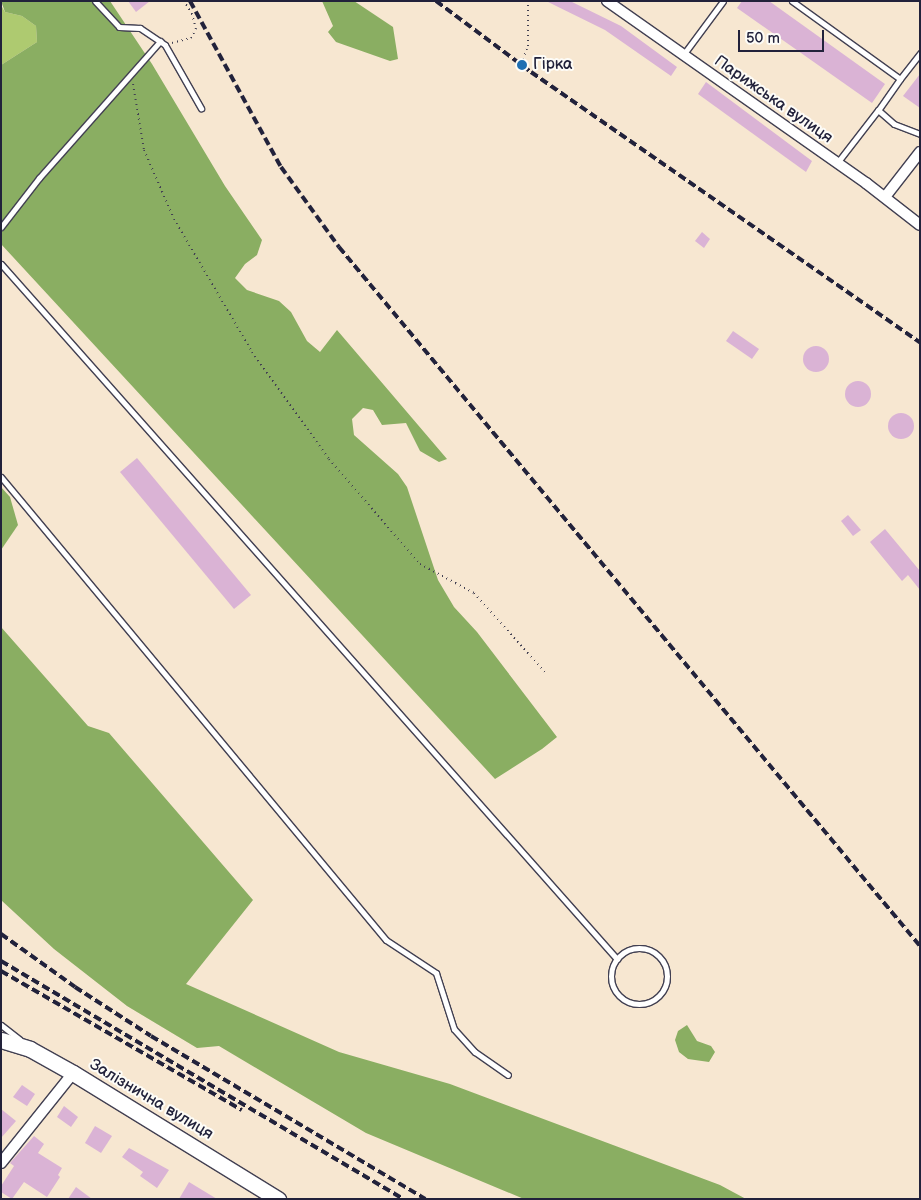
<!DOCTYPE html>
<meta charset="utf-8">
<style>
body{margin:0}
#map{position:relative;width:921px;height:1200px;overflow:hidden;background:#f7e7d1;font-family:"Balsamiq Sans",sans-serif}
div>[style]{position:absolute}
.green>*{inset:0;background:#aeca70}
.forest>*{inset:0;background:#8aae62}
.building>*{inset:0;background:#dab3d5}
.round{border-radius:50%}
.path>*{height:2px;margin-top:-1px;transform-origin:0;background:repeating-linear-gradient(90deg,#424052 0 1px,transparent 0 5px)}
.roads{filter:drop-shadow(1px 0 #424052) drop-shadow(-1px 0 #424052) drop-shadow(0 1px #424052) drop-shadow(0 -1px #424052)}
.lane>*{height:5px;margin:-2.5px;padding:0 2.5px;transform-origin:2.5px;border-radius:2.5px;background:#fff}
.lane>.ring{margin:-2.5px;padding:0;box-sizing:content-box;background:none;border:5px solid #fff;border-radius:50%}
.street>*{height:10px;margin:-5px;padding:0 5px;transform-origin:5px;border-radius:5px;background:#fff}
.primary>*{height:15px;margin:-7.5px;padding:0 7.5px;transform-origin:7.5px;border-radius:7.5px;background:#fff}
.rail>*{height:4px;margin-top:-2px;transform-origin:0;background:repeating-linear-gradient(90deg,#22223b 0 8px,transparent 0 12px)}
.dots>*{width:14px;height:14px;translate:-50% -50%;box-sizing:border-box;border:2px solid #fdfcf7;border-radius:50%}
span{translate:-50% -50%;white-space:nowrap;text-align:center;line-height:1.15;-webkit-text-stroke:4px #fdfcf7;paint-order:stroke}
.poi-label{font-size:16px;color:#22223b}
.left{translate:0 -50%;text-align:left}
.street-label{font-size:16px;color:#22223b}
.frame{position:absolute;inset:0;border:2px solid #22223b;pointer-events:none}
.scale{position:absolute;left:738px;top:30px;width:86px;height:22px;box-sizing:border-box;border:2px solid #22223b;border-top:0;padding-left:6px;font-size:15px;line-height:18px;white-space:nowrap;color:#22223b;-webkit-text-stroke:4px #fdfcf7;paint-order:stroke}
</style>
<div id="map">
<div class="green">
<i style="clip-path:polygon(1px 5px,5px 12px,22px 16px,36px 26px,37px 42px,1px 65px)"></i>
</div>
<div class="forest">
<i style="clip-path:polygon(1px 1px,110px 1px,152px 64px,225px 186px,262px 240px,257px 255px,245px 264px,235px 278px,247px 290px,279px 301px,291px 312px,307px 341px,320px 352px,337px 330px,447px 459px,439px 462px,420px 451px,406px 423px,382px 425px,373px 410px,363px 408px,352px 419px,354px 435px,398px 474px,407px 487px,438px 580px,454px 607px,477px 632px,557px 737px,542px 749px,495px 779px,1px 244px,1px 65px,37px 42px,36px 26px,22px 16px,5px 12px)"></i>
<i style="clip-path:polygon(322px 1px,354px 1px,393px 27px,398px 59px,390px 61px,336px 42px,328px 32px,333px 26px)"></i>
<i style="clip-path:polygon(1px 487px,10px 497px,18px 525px,1px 550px)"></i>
<i style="clip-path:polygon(1px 627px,88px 726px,109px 733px,253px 900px,186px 984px,339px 1052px,450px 1084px,720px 1185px,746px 1199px,524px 1199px,366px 1133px,219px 1046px,197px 1048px,127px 1006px,54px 949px,1px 900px)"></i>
<i style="clip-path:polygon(687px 1025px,697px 1041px,711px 1046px,715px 1052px,709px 1062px,688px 1059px,679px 1052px,675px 1040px,678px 1031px)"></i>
</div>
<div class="building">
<i style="clip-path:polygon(128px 1px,150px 1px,136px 12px)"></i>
<i style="clip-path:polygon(546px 1px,570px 1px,621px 26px,677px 67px,671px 76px,605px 30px)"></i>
<i style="clip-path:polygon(742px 1px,769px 1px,885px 84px,872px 103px,737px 8px)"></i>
<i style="clip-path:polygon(920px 74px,920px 108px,903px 96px)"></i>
<i style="clip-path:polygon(706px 82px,812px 161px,806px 172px,698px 94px)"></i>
<i style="clip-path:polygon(702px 232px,710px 239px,704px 248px,695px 241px)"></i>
<i style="clip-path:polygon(733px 331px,759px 349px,752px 359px,726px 341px)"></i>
<i class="round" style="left:803px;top:346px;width:26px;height:26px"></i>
<i class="round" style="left:845px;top:381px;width:26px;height:26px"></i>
<i class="round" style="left:888px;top:413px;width:26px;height:26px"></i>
<i style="clip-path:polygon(137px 458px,251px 595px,234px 609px,120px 472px)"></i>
<i style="clip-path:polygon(848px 515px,861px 530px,853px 536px,841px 521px)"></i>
<i style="clip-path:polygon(885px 529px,920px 571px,920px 590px,908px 575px,902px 581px,870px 542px)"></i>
<i style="clip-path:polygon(22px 1085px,35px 1094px,27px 1106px,13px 1097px)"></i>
<i style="clip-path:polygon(64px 1106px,78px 1117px,71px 1127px,57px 1117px)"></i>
<i style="clip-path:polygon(1px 1109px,16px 1121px,1px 1138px)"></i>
<i style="clip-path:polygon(95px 1126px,112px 1136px,101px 1153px,85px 1143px)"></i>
<i style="clip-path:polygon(34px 1136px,44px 1144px,38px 1153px,62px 1168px,58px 1175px,60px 1177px,47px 1197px,24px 1182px,12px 1199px,1px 1192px,1px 1186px,14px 1166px,10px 1163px)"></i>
<i style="clip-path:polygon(129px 1148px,169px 1170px,157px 1188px,140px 1176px,143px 1172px,122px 1157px)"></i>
<i style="clip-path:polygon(189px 1182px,217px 1199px,179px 1199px)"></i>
<i style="clip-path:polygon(76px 1187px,92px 1199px,68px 1199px)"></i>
</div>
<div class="path">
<i style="left:172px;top:43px;width:20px;rotate:-15deg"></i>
<i style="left:191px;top:38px;width:10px;rotate:-61deg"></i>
<i style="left:196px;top:29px;width:16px;rotate:-105deg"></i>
<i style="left:192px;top:14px;width:15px;rotate:-122deg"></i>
<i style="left:523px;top:59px;width:14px;rotate:-69deg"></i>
<i style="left:528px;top:46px;width:45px;rotate:-90deg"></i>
<i style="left:133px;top:84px;width:67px;rotate:80.5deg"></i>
<i style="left:144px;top:150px;width:75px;rotate:66.5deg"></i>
<i style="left:174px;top:219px;width:154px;rotate:59.6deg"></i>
<i style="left:252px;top:352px;width:132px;rotate:54.3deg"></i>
<i style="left:329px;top:459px;width:139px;rotate:49.1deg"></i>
<i style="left:420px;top:564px;width:61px;rotate:28.2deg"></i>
<i style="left:474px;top:593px;width:106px;rotate:48.1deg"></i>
</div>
<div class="roads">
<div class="lane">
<i style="left:95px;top:1px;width:35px;rotate:47deg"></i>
<i style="left:119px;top:27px;width:21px;rotate:3deg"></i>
<i style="left:140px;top:28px;width:30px;rotate:34deg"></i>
<i style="left:165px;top:45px;width:73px;rotate:60.3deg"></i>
<i style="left:792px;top:1px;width:133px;rotate:35.8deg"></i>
<i style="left:900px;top:79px;width:38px;rotate:125deg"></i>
<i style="left:878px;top:110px;width:21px;rotate:41deg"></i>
<i style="left:894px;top:124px;width:28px;rotate:21deg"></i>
<i style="left:683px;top:55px;width:67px;rotate:-53.5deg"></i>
<i style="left:900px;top:79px;width:33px;rotate:-52deg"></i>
<i style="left:837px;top:163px;width:67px;rotate:-52.3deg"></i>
<i style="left:1px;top:227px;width:62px;rotate:-52.2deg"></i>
<i style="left:39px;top:178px;width:183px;rotate:-48.5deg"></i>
<i style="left:1px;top:264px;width:929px;rotate:48.45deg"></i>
<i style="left:1px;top:477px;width:602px;rotate:50.26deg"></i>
<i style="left:386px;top:940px;width:60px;rotate:33.4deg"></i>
<i style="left:436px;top:973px;width:59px;rotate:72.2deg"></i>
<i style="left:454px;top:1029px;width:31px;rotate:48deg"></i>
<i style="left:475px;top:1052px;width:40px;rotate:34.9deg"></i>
<i class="ring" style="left:611px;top:948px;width:51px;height:51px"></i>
<i style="left:1px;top:1025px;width:24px;rotate:38deg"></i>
</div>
<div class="street">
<i style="left:607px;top:1px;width:317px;rotate:35.1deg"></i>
<i style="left:866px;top:183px;width:68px;rotate:37.9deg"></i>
<i style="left:885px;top:197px;width:57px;rotate:-52.1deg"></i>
<i style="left:1px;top:1163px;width:115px;rotate:-51.3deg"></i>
</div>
<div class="primary">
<i style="left:1px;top:1040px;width:30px;rotate:17deg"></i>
<i style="left:30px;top:1049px;width:49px;rotate:29.2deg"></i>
<i style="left:73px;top:1073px;width:241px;rotate:31.6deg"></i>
</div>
</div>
<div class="rail">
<i style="left:190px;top:1px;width:189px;rotate:61.3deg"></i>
<i style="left:281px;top:167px;width:99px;rotate:54.1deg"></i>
<i style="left:339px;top:247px;width:909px;rotate:50.27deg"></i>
<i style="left:436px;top:1px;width:119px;rotate:36.8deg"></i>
<i style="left:531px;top:72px;width:474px;rotate:34.8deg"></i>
<i style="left:1px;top:934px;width:91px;rotate:35.6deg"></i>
<i style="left:75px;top:987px;width:90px;rotate:32.8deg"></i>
<i style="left:151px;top:1036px;width:319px;rotate:30.7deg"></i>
<i style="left:1px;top:961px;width:467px;rotate:30.6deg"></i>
<i style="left:1px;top:971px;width:278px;rotate:30deg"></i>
</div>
<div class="dots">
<i style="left:522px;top:65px;background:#1f6fb2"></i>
</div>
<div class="poi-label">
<span class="left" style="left:533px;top:65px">Гірка</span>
</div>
<div class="street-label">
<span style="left:773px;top:100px;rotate:35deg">Парижська вулиця</span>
<span style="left:151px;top:1100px;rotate:31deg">Залізнична вулиця</span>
</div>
<div class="frame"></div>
<div class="scale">50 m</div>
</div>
